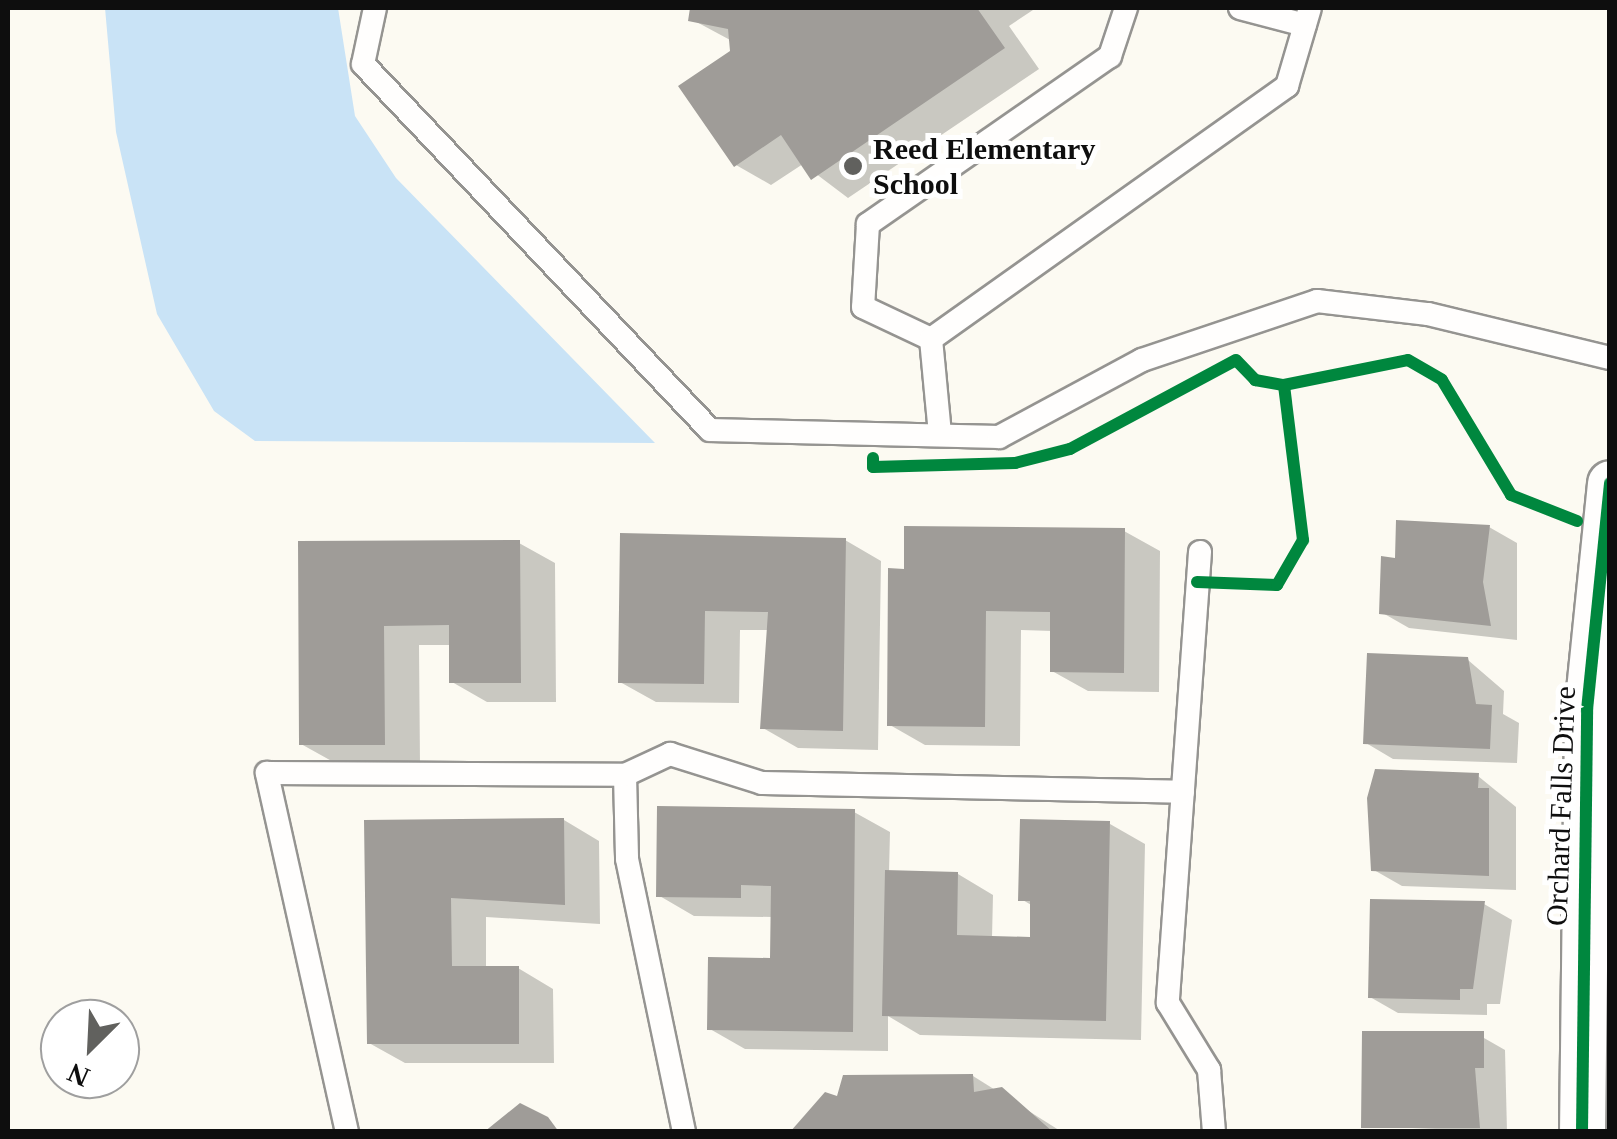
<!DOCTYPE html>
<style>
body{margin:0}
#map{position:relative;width:1617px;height:1139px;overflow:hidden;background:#fcfaf2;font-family:Georgia,serif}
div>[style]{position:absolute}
.water>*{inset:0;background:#c9e3f6}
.shadow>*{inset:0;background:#0003}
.building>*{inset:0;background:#9f9c98}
.roads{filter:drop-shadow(2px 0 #959491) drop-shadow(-2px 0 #959491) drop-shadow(0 2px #959491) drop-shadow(0 -2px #959491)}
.lane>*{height:22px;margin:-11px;padding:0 11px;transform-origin:11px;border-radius:11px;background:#fffefd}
.street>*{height:45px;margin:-22.5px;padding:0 22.5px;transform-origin:22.5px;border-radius:22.5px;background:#fffefd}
.cycleway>*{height:12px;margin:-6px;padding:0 6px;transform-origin:6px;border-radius:6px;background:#00873e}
.dots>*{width:28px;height:28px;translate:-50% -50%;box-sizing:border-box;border:5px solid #fff;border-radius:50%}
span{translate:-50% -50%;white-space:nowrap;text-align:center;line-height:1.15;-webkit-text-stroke:10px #fff;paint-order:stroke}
.poi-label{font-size:30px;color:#0e0e0e;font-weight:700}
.left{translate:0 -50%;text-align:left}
.street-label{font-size:30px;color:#0e0e0e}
.frame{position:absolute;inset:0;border:10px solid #0e0e0e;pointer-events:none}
.north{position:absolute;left:40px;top:999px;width:100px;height:100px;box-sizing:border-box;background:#fff;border:2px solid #9f9f9f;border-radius:50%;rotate:204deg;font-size:28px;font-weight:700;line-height:40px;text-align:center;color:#0e0e0e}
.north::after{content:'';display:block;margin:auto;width:35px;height:45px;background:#61615e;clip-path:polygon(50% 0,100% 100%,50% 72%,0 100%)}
</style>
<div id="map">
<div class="water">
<i style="clip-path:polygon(105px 8px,338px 8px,355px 116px,396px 178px,655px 443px,255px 441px,214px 411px,157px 314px,116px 132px)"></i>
</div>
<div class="shadow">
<i style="clip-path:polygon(693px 8px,1036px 8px,1009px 26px,1039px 69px,848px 198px,803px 164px,771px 185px,736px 165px,732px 41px,691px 19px)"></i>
<i style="clip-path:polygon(1489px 527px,1517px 543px,1517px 640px,1409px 628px,1381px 612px,1397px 560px)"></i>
<i style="clip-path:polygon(1124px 531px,1160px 551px,1159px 692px,1088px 691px,1052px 671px,1053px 631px,1021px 630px,1020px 746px,925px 745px,890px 725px,906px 571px)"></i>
<i style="clip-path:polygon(623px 536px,845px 540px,881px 561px,878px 750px,798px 748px,763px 728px,769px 630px,740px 630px,739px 703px,656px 702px,620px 682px)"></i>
<i style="clip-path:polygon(300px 543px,519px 543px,555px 563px,556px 702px,487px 702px,452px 682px,451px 645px,419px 645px,420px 764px,337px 764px,301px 744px)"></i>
<i style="clip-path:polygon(1468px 660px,1504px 691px,1503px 714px,1519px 723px,1517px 763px,1393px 759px,1366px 743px)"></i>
<i style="clip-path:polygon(1478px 776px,1516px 807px,1516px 890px,1402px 886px,1374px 870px,1369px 798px)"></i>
<i style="clip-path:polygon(854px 812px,890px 832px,889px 873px,958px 874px,993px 895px,992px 938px,1032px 939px,1033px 906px,1021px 899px,1110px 824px,1145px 844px,1141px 1040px,920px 1035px,888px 1016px,888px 1051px,745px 1049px,710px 1029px,772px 961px,773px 917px,694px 916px,658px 895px)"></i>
<i style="clip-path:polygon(564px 820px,599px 841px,600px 924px,486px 917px,486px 969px,518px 968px,553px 989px,554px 1063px,405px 1063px,369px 1043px,367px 822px)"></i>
<i style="clip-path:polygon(1484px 904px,1512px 920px,1500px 1004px,1487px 1004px,1487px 1015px,1398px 1013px,1370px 997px)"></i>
<i style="clip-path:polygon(1477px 1034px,1505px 1050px,1507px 1132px,1364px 1126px)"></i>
<i style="clip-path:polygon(973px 1076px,1062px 1132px,915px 1132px,838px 1099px)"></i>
</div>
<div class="building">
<i style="clip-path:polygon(690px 8px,977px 8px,1005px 48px,811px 180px,781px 135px,734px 167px,678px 86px,730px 51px,728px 29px,688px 21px)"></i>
<i style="clip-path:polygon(1396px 520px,1490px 525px,1483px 582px,1491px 626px,1379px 614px,1381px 556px,1395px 558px)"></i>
<i style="clip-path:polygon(904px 526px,1125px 528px,1124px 673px,1050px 672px,1050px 612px,986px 611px,985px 727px,887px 726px,888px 568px,904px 569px)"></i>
<i style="clip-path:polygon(620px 533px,846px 538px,843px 731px,760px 729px,768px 612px,705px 611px,704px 684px,618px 683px)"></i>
<i style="clip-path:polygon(520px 540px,521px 683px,449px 683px,449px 625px,384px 626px,385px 745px,299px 745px,298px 541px)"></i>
<i style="clip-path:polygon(1367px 653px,1468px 657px,1476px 704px,1492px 705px,1490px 749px,1363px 744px)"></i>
<i style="clip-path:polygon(1375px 769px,1479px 773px,1478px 788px,1489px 788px,1489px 876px,1371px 871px,1367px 798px)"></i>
<i style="clip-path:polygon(657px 806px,855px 809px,853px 1032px,707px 1030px,708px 957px,770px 958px,771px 886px,741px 885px,741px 898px,656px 897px)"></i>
<i style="clip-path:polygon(564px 818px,565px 905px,451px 898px,452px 966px,519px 966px,519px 1044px,367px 1044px,364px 820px)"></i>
<i style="clip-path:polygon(1020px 819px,1110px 821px,1106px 1021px,882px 1016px,885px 870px,958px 872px,957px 935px,1030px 937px,1030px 901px,1018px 901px)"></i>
<i style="clip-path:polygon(1370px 899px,1485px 901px,1473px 989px,1460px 989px,1460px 1000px,1368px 998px)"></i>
<i style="clip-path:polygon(1362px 1031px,1484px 1031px,1484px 1068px,1475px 1068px,1480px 1128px,1361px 1128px)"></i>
<i style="clip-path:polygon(973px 1074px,974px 1092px,1002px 1087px,1053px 1132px,790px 1132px,825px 1092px,837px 1096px,843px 1075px)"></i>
<i style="clip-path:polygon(520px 1103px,548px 1117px,559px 1132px,484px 1132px)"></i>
</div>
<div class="roads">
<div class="lane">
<i style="left:375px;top:8px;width:57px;rotate:102.1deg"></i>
<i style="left:363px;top:64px;width:504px;rotate:46.53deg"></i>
<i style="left:710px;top:430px;width:289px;rotate:1.4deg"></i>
<i style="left:999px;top:437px;width:162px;rotate:-28.3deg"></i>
<i style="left:1142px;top:360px;width:185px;rotate:-18.6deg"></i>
<i style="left:1317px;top:301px;width:112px;rotate:6.7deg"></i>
<i style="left:1428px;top:314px;width:187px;rotate:13.6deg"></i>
<i style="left:1126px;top:8px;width:51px;rotate:108.4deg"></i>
<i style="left:1110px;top:56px;width:295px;rotate:145.2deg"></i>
<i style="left:868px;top:224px;width:83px;rotate:93.4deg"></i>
<i style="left:863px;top:307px;width:75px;rotate:25.2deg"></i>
<i style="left:931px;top:339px;width:437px;rotate:-35.4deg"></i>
<i style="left:1287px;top:86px;width:81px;rotate:-73.6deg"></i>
<i style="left:1240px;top:8px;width:67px;rotate:14.7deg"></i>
<i style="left:931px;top:339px;width:96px;rotate:84.6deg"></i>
<i style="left:1200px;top:552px;width:452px;rotate:94.1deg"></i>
<i style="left:1168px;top:1003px;width:79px;rotate:58.5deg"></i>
<i style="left:1209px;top:1070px;width:62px;rotate:85.4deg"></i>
<i style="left:625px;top:775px;width:84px;rotate:88.6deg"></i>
<i style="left:627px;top:859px;width:279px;rotate:78.2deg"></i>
<i style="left:347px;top:1132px;width:368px;rotate:-102.6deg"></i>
<i style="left:267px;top:773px;width:358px;rotate:0.3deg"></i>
<i style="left:625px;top:775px;width:50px;rotate:-25deg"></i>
<i style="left:670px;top:754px;width:96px;rotate:17.5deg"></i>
<i style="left:762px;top:783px;width:421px;rotate:1.2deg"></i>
</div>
<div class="street">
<i style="left:1582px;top:1132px;width:422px;rotate:-89.3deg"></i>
<i style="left:1587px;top:710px;width:228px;rotate:-84.2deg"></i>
</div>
</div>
<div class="cycleway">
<i style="left:873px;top:458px;width:9px;rotate:90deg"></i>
<i style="left:873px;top:467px;width:142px;rotate:-1.6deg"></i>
<i style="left:1015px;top:463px;width:57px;rotate:-14.3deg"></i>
<i style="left:1070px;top:449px;width:188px;rotate:-28.2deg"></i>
<i style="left:1236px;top:360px;width:28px;rotate:46deg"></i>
<i style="left:1255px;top:380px;width:29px;rotate:10deg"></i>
<i style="left:1284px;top:385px;width:126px;rotate:-11.4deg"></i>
<i style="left:1408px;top:360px;width:39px;rotate:30deg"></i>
<i style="left:1442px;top:380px;width:134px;rotate:59deg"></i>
<i style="left:1511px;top:495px;width:71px;rotate:21.5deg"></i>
<i style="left:1197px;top:582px;width:80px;rotate:2.1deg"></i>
<i style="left:1277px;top:585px;width:52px;rotate:-60deg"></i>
<i style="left:1303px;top:540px;width:156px;rotate:-97deg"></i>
<i style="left:1582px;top:1132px;width:422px;rotate:-89.3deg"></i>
<i style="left:1587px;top:710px;width:228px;rotate:-84.2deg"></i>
</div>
<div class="dots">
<i style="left:853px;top:166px;background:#61615e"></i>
</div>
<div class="poi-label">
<span class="left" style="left:873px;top:166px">Reed Elementary<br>School</span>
</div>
<div class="street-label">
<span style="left:1561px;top:806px;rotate:-88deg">Orchard Falls Drive</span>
</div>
<div class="frame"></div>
<div class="north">N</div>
</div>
